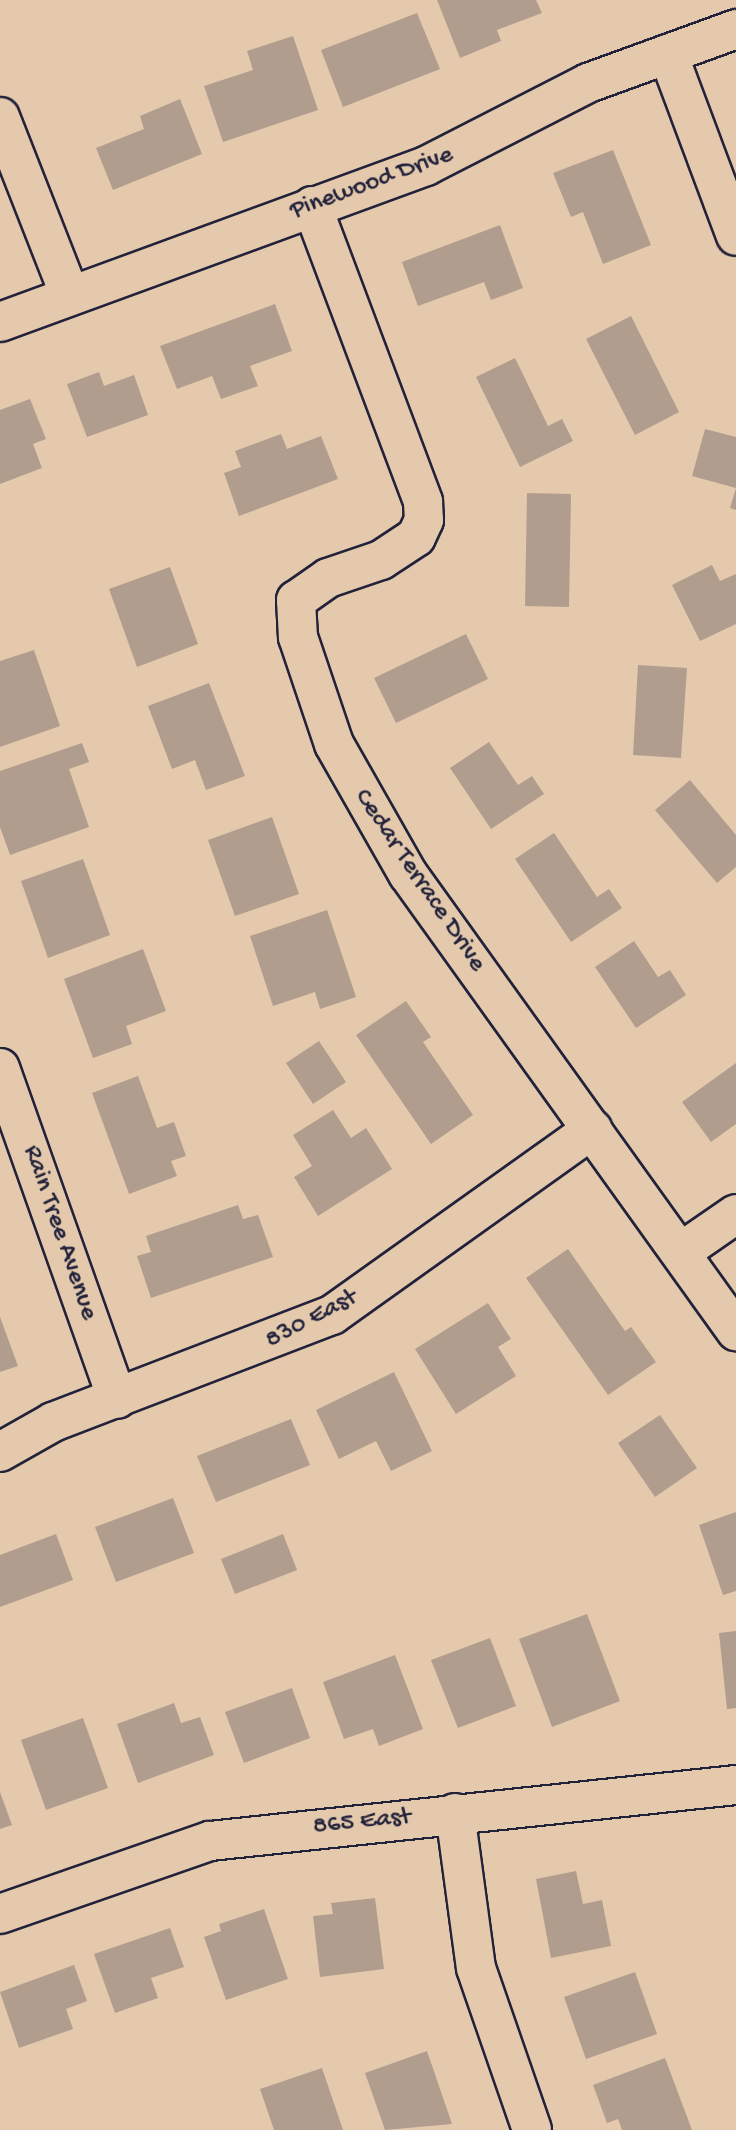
<!DOCTYPE html>
<style>
body{margin:0}
#map{position:relative;width:736px;height:2130px;overflow:hidden;background:#e4c9ac;font-family:"Gochi Hand",sans-serif}
div>[style]{position:absolute}
.building>*{inset:0;background:#b19d8e}
.roads{filter:drop-shadow(2px 0 #22223b) drop-shadow(-2px 0 #22223b) drop-shadow(0 2px #22223b) drop-shadow(0 -2px #22223b)}
.minor>*{height:38px;margin:-19px;padding:0 19px;transform-origin:19px;border-radius:19px;background:#e4c9ac}
span{translate:-50% -50%;white-space:nowrap;text-align:center;line-height:1.15;-webkit-text-stroke:5px #e4c9ac;paint-order:stroke}
.street-label{font-size:26px;color:#22223b}
</style>
<div id="map">
<div class="building">
<i style="clip-path:polygon(437px 0,536px 0,542px 13px,497px 30px,501px 41px,460px 58px)"></i>
<i style="clip-path:polygon(417px 13px,440px 69px,343px 107px,321px 50px)"></i>
<i style="clip-path:polygon(293px 36px,318px 110px,223px 142px,204px 86px,253px 70px,247px 51px)"></i>
<i style="clip-path:polygon(180px 99px,202px 154px,113px 190px,96px 148px,144px 129px,140px 116px)"></i>
<i style="clip-path:polygon(613px 150px,651px 245px,603px 264px,583px 212px,571px 217px,553px 173px)"></i>
<i style="clip-path:polygon(500px 225px,523px 288px,491px 300px,484px 282px,418px 306px,402px 262px)"></i>
<i style="clip-path:polygon(275px 304px,292px 351px,250px 366px,258px 386px,221px 399px,212px 376px,177px 389px,160px 346px)"></i>
<i style="clip-path:polygon(631px 316px,679px 412px,635px 435px,586px 339px)"></i>
<i style="clip-path:polygon(515px 358px,548px 426px,562px 419px,573px 441px,520px 467px,476px 377px)"></i>
<i style="clip-path:polygon(99px 372px,104px 386px,134px 375px,148px 415px,87px 437px,67px 384px)"></i>
<i style="clip-path:polygon(30px 399px,46px 439px,33px 444px,42px 468px,0 484px,0 410px)"></i>
<i style="clip-path:polygon(705px 429px,736px 437px,736px 510px,730px 508px,736px 488px,692px 476px)"></i>
<i style="clip-path:polygon(281px 434px,287px 449px,321px 436px,338px 479px,239px 516px,224px 473px,241px 467px,235px 451px)"></i>
<i style="clip-path:polygon(527px 493px,571px 494px,569px 607px,525px 606px)"></i>
<i style="clip-path:polygon(712px 565px,720px 581px,736px 574px,736px 624px,700px 641px,672px 585px)"></i>
<i style="clip-path:polygon(170px 567px,198px 644px,137px 667px,109px 589px)"></i>
<i style="clip-path:polygon(466px 634px,488px 679px,396px 723px,374px 678px)"></i>
<i style="clip-path:polygon(34px 650px,60px 726px,0 747px,0 661px)"></i>
<i style="clip-path:polygon(638px 665px,687px 668px,681px 758px,633px 755px)"></i>
<i style="clip-path:polygon(209px 683px,245px 776px,206px 790px,195px 760px,172px 769px,148px 706px)"></i>
<i style="clip-path:polygon(489px 742px,518px 785px,532px 776px,544px 794px,491px 829px,450px 768px)"></i>
<i style="clip-path:polygon(82px 743px,89px 762px,69px 769px,89px 827px,10px 855px,0 827px,0 771px)"></i>
<i style="clip-path:polygon(690px 780px,736px 835px,736px 867px,717px 883px,655px 810px)"></i>
<i style="clip-path:polygon(272px 817px,299px 894px,235px 916px,208px 840px)"></i>
<i style="clip-path:polygon(554px 833px,597px 897px,609px 889px,622px 908px,571px 942px,515px 859px)"></i>
<i style="clip-path:polygon(83px 859px,110px 935px,48px 958px,21px 881px)"></i>
<i style="clip-path:polygon(327px 910px,356px 997px,320px 1009px,315px 992px,273px 1006px,250px 936px)"></i>
<i style="clip-path:polygon(634px 941px,658px 977px,670px 970px,686px 995px,636px 1028px,595px 967px)"></i>
<i style="clip-path:polygon(143px 949px,166px 1011px,126px 1026px,132px 1044px,93px 1058px,64px 979px)"></i>
<i style="clip-path:polygon(406px 1001px,431px 1037px,423px 1042px,473px 1115px,431px 1144px,356px 1035px)"></i>
<i style="clip-path:polygon(319px 1041px,346px 1082px,313px 1104px,286px 1063px)"></i>
<i style="clip-path:polygon(736px 1063px,736px 1124px,711px 1142px,682px 1102px)"></i>
<i style="clip-path:polygon(138px 1076px,157px 1128px,174px 1122px,186px 1156px,171px 1161px,177px 1176px,129px 1194px,92px 1093px)"></i>
<i style="clip-path:polygon(333px 1110px,351px 1138px,366px 1128px,392px 1169px,318px 1216px,294px 1177px,312px 1166px,293px 1135px)"></i>
<i style="clip-path:polygon(238px 1205px,243px 1219px,258px 1215px,273px 1257px,151px 1298px,137px 1256px,151px 1252px,146px 1236px)"></i>
<i style="clip-path:polygon(568px 1249px,625px 1331px,631px 1327px,656px 1362px,608px 1395px,526px 1278px)"></i>
<i style="clip-path:polygon(488px 1303px,511px 1339px,498px 1347px,516px 1376px,456px 1414px,415px 1349px)"></i>
<i style="clip-path:polygon(0 1317px,18px 1366px,0 1372px)"></i>
<i style="clip-path:polygon(394px 1372px,432px 1451px,391px 1471px,376px 1441px,339px 1459px,316px 1410px)"></i>
<i style="clip-path:polygon(660px 1415px,697px 1468px,655px 1497px,618px 1443px)"></i>
<i style="clip-path:polygon(291px 1419px,310px 1465px,216px 1502px,197px 1456px)"></i>
<i style="clip-path:polygon(173px 1498px,194px 1553px,116px 1582px,95px 1527px)"></i>
<i style="clip-path:polygon(736px 1512px,736px 1591px,723px 1595px,699px 1525px)"></i>
<i style="clip-path:polygon(56px 1534px,73px 1580px,0 1607px,0 1555px)"></i>
<i style="clip-path:polygon(283px 1534px,297px 1570px,235px 1594px,221px 1559px)"></i>
<i style="clip-path:polygon(587px 1614px,620px 1701px,552px 1727px,519px 1639px)"></i>
<i style="clip-path:polygon(736px 1631px,736px 1708px,727px 1709px,719px 1633px)"></i>
<i style="clip-path:polygon(490px 1638px,516px 1706px,458px 1728px,431px 1660px)"></i>
<i style="clip-path:polygon(395px 1655px,423px 1729px,379px 1746px,373px 1729px,344px 1739px,323px 1682px)"></i>
<i style="clip-path:polygon(292px 1688px,310px 1738px,244px 1763px,225px 1712px)"></i>
<i style="clip-path:polygon(174px 1703px,181px 1723px,200px 1717px,214px 1755px,138px 1783px,117px 1724px)"></i>
<i style="clip-path:polygon(83px 1718px,108px 1788px,46px 1810px,21px 1740px)"></i>
<i style="clip-path:polygon(0 1792px,12px 1825px,0 1829px)"></i>
<i style="clip-path:polygon(576px 1871px,583px 1904px,602px 1900px,611px 1946px,551px 1958px,536px 1879px)"></i>
<i style="clip-path:polygon(375px 1898px,384px 1969px,320px 1977px,313px 1916px,333px 1914px,331px 1903px)"></i>
<i style="clip-path:polygon(264px 1909px,288px 1979px,226px 2000px,204px 1937px,221px 1931px,219px 1924px)"></i>
<i style="clip-path:polygon(170px 1928px,184px 1967px,151px 1978px,158px 1998px,115px 2013px,94px 1954px)"></i>
<i style="clip-path:polygon(74px 1965px,87px 2001px,66px 2009px,73px 2029px,19px 2048px,0 1992px)"></i>
<i style="clip-path:polygon(635px 1972px,657px 2034px,586px 2059px,564px 1997px)"></i>
<i style="clip-path:polygon(427px 2051px,452px 2124px,385px 2130px,365px 2073px)"></i>
<i style="clip-path:polygon(665px 2058px,692px 2130px,622px 2130px,618px 2119px,607px 2123px,593px 2085px)"></i>
<i style="clip-path:polygon(322px 2068px,343px 2130px,274px 2130px,260px 2089px)"></i>
</div>
<div class="roads">
<div class="minor">
<i style="left:668px;top:54px;width:194px;rotate:69.5deg"></i>
<i style="left:0;top:117px;width:192px;rotate:68.6deg"></i>
<i style="left:312px;top:206px;width:316px;rotate:69.4deg"></i>
<i style="left:423px;top:502px;width:18px;rotate:87deg"></i>
<i style="left:424px;top:520px;width:19px;rotate:115deg"></i>
<i style="left:416px;top:537px;width:42px;rotate:146.7deg"></i>
<i style="left:381px;top:560px;width:56px;rotate:161.2deg"></i>
<i style="left:328px;top:578px;width:39px;rotate:145deg"></i>
<i style="left:296px;top:600px;width:37px;rotate:87deg"></i>
<i style="left:298px;top:637px;width:113px;rotate:71.4deg"></i>
<i style="left:334px;top:744px;width:150px;rotate:60.4deg"></i>
<i style="left:408px;top:874px;width:563px;rotate:54.33deg"></i>
<i style="left:0;top:322px;width:454px;rotate:-20.1deg"></i>
<i style="left:426px;top:166px;width:182px;rotate:-27.1deg"></i>
<i style="left:588px;top:83px;width:158px;rotate:-20deg"></i>
<i style="left:0;top:1068px;width:351px;rotate:70.5deg"></i>
<i style="left:681px;top:1252px;width:67px;rotate:-34.6deg"></i>
<i style="left:0;top:1452px;width:61px;rotate:-29.5deg"></i>
<i style="left:53px;top:1422px;width:299px;rotate:-21deg"></i>
<i style="left:332px;top:1315px;width:320px;rotate:-35.5deg"></i>
<i style="left:455px;top:1813px;width:156px;rotate:82.3deg"></i>
<i style="left:476px;top:1968px;width:171px;rotate:70.9deg"></i>
<i style="left:0;top:1914px;width:222px;rotate:-19.2deg"></i>
<i style="left:210px;top:1841px;width:529px;rotate:-6.08deg"></i>
</div>
</div>
<div class="street-label">
<span style="left:372px;top:184px;rotate:-20deg">Pinewood Drive</span>
<span style="left:419px;top:881px;rotate:56deg">Cedar Terrace Drive</span>
<span style="left:59px;top:1233px;rotate:71deg">Rain Tree Avenue</span>
<span style="left:312px;top:1320px;rotate:-28deg">830 East</span>
<span style="left:362px;top:1823px;rotate:-6deg">865 East</span>
</div>
</div>
